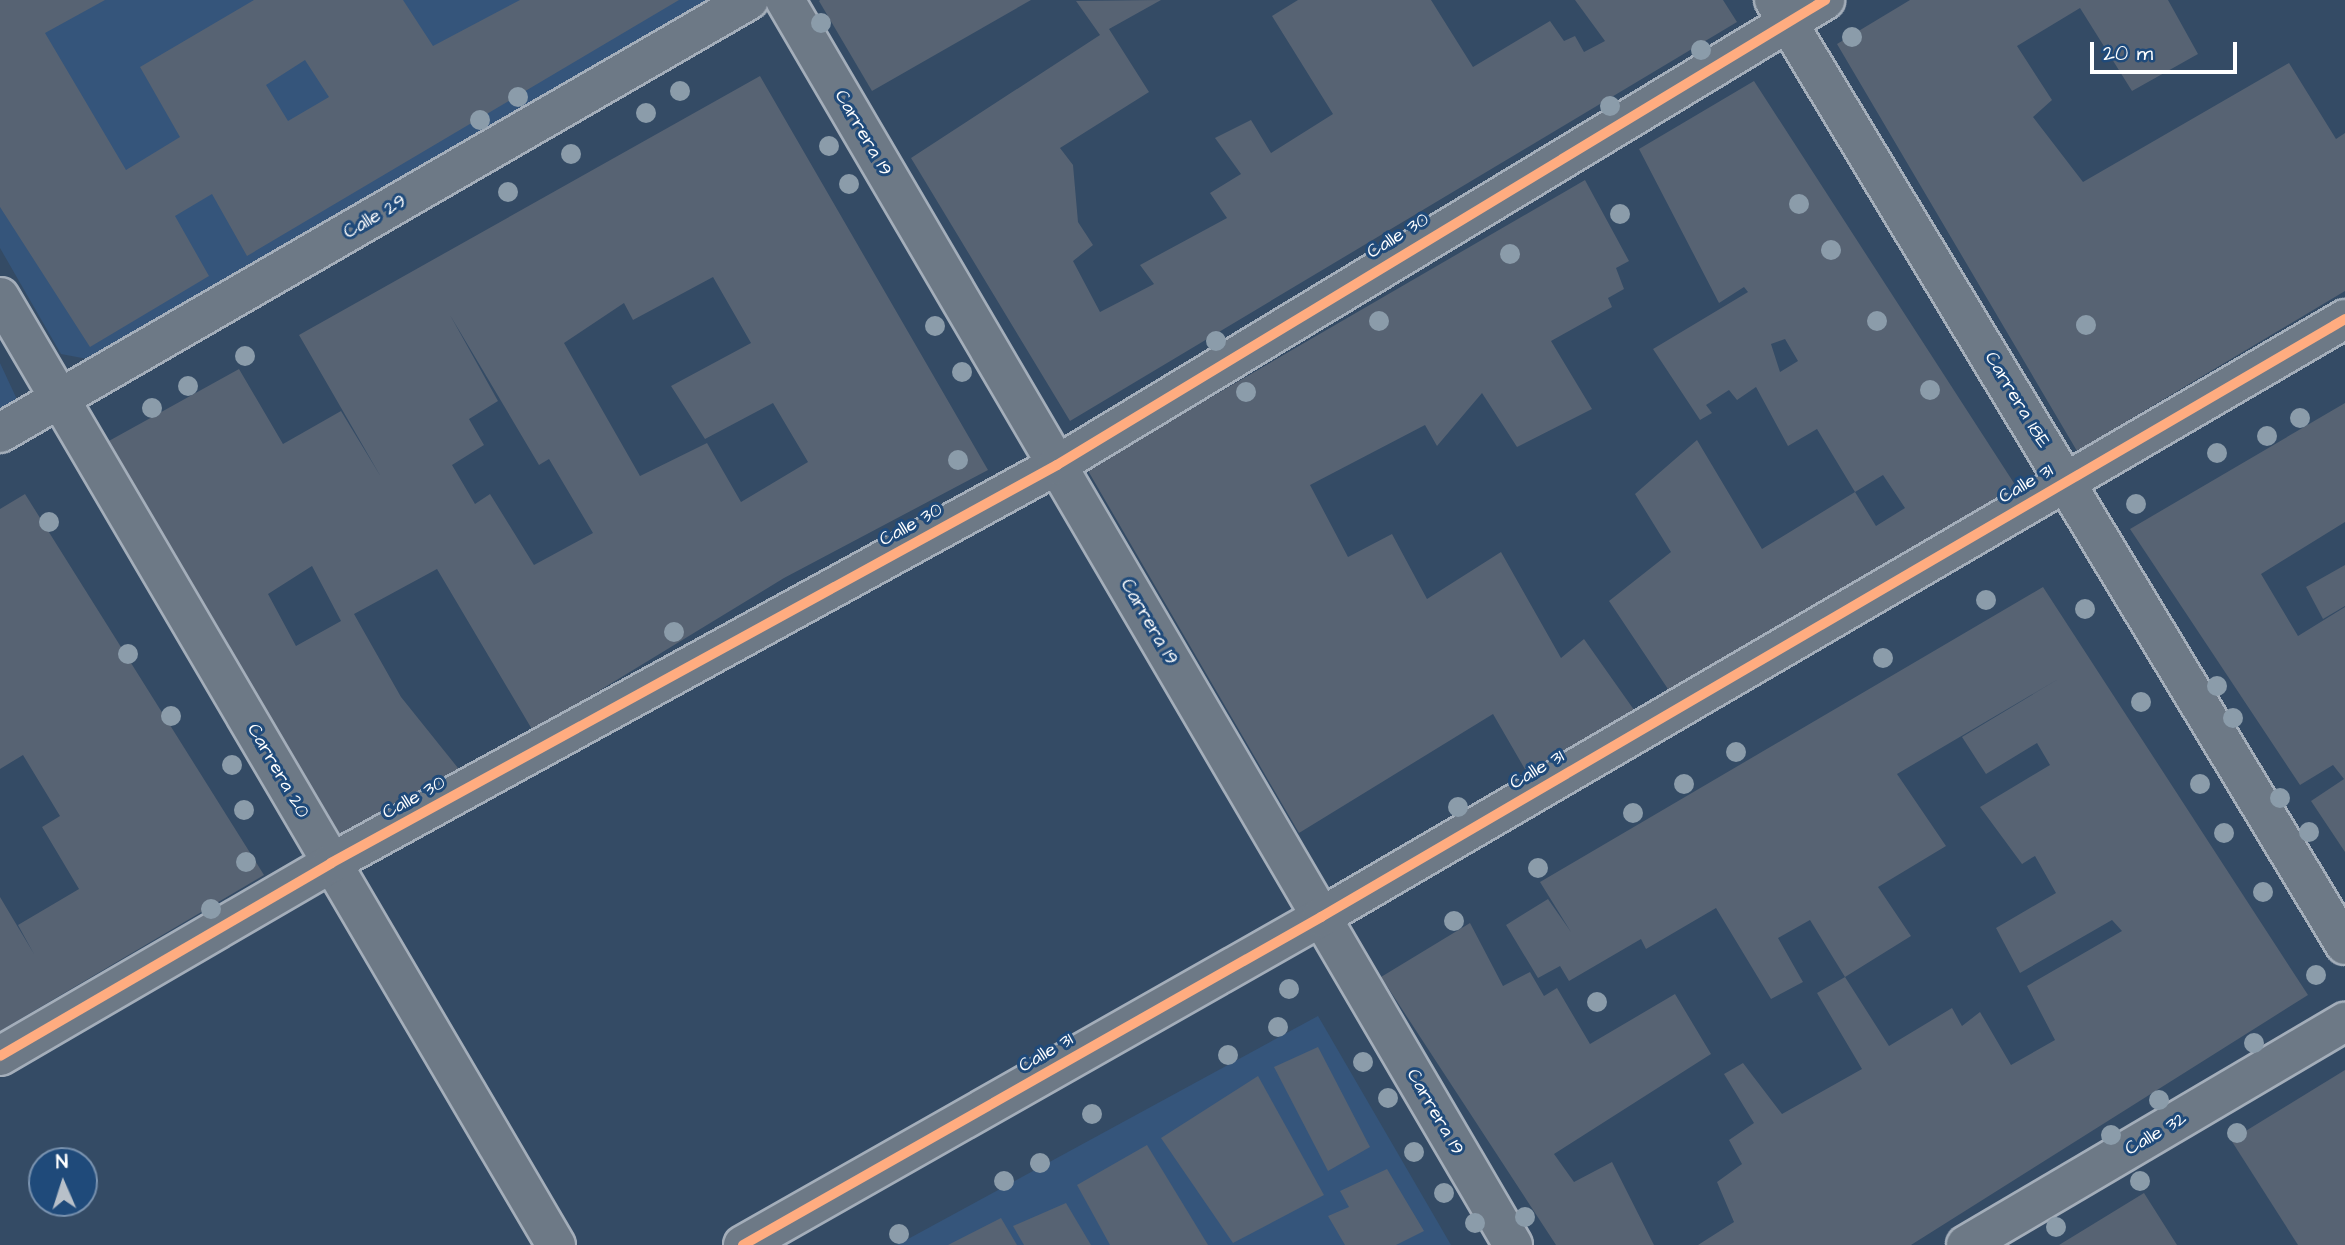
<!DOCTYPE html>
<style>
body{margin:0}
#map{position:relative;width:2345px;height:1245px;overflow:hidden;background:#344b65;font-family:"Architects Daughter",sans-serif}
div>[style]{position:absolute}
.built>*{inset:0;background:#35557b}
.building>*{inset:0;background:#576373}
.roads{filter:drop-shadow(2px 0 #a4aeba) drop-shadow(-2px 0 #a4aeba) drop-shadow(0 2px #a4aeba) drop-shadow(0 -2px #a4aeba)}
.minor>*{height:38px;margin:-19px;padding:0 19px;transform-origin:19px;border-radius:19px;background:#6d7986}
.cycleway>*{height:10px;margin:-5px;padding:0 5px;transform-origin:5px;border-radius:5px;background:#ffac80}
.trees>*{width:20px;height:20px;margin:-10px;border-radius:50%;background:#8b9caa}
span{translate:-50% -50%;white-space:nowrap;text-align:center;line-height:1.15;-webkit-text-stroke:6px #1f4a7a;paint-order:stroke}
.street-label{font-size:19px;color:#fff}
.north{position:absolute;left:28px;top:1147px;width:70px;height:70px;box-sizing:border-box;background:#1f4a7a;border:2px solid #7992af;border-radius:50%;rotate:357deg;font-size:19px;font-weight:700;line-height:28px;text-align:center;color:#fff}
.north::after{content:'';display:block;margin:auto;width:24px;height:32px;background:#b8c0c9;clip-path:polygon(50% 0,100% 100%,50% 72%,0 100%)}
.scale{position:absolute;left:2090px;top:42px;width:147px;height:32px;box-sizing:border-box;border:4px solid #fff;border-top:0;padding-left:9px;font-size:21px;line-height:24px;white-space:nowrap;color:#fff;-webkit-text-stroke:5px #1f4a7a;paint-order:stroke}
</style>
<div id="map">
<div class="built">
<i style="clip-path:polygon(0 0,719px 0,93px 360px,61px 354px,0 248px)"></i>
<i style="clip-path:polygon(0 363px,21px 408px,0 420px)"></i>
<i style="clip-path:polygon(1318px 1016px,1451px 1245px,897px 1245px)"></i>
</div>
<div class="building">
<i style="clip-path:polygon(evenodd,0 0,105px 0,45px 33px,126px 170px,180px 137px,140px 67px,254px 0,403px 0,433px 46px,520px 0,679px 0,247px 256px,212px 194px,175px 216px,209px 276px,90px 347px,0 207px,0 0,305px 60px,329px 97px,288px 121px,266px 85px,305px 60px)"></i>
<i style="clip-path:polygon(1031px 0,872px 91px,819px 1px,820px 0)"></i>
<i style="clip-path:polygon(1161px 0,1109px 29px,1149px 92px,1060px 148px,1073px 165px,1078px 222px,1093px 245px,1073px 261px,1100px 312px,1154px 284px,1140px 265px,1227px 218px,1210px 193px,1241px 174px,1215px 138px,1251px 120px,1271px 153px,1333px 114px,1272px 16px,1298px 0,1431px 0,1473px 67px,1550px 21px,1564px 41px,1575px 36px,1584px 52px,1605px 41px,1575px 0,1723px 0,1737px 22px,1070px 421px,911px 158px,1100px 35px,1076px 1px)"></i>
<i style="clip-path:polygon(1910px 0,2168px 0,2198px 54px,2132px 91px,2080px 8px,2017px 46px,2052px 100px,2033px 117px,2083px 182px,2289px 63px,2336px 139px,2345px 133px,2345px 291px,2077px 451px,1837px 44px)"></i>
<i style="clip-path:polygon(evenodd,760px 76px,988px 470px,784px 578px,533px 731px,437px 569px,354px 614px,401px 697px,462px 773px,339px 846px,107px 442px,239px 369px,283px 444px,341px 411px,381px 477px,299px 335px,760px 76px,713px 277px,751px 343px,671px 386px,705px 439px,773px 403px,808px 462px,741px 502px,707px 443px,640px 476px,564px 343px,624px 303px,633px 320px,713px 277px,760px 76px,450px 315px,539px 465px,549px 459px,593px 533px,534px 565px,490px 494px,475px 504px,452px 465px,484px 445px,469px 419px,498px 401px,450px 315px,760px 76px,312px 566px,341px 621px,296px 646px,268px 594px,312px 566px)"></i>
<i style="clip-path:polygon(evenodd,1754px 81px,2021px 494px,1678px 704px,1609px 601px,1671px 552px,1635px 494px,1697px 440px,1762px 549px,1855px 492px,1876px 526px,1905px 508px,1883px 475px,1855px 492px,1817px 429px,1788px 446px,1756px 387px,1737px 400px,1729px 390px,1706px 405px,1712px 413px,1700px 420px,1653px 349px,1748px 292px,1744px 287px,1719px 303px,1639px 149px,1754px 81px,1785px 339px,1798px 361px,1780px 372px,1771px 344px,1785px 339px)"></i>
<i style="clip-path:polygon(1585px 180px,1629px 261px,1616px 268px,1624px 289px,1608px 298px,1612px 307px,1551px 341px,1592px 409px,1517px 447px,1482px 393px,1437px 446px,1425px 425px,1310px 485px,1348px 557px,1392px 534px,1427px 599px,1501px 552px,1561px 658px,1584px 639px,1644px 724px,1537px 790px,1493px 714px,1299px 833px,1087px 469px)"></i>
<i style="clip-path:polygon(2345px 403px,2345px 522px,2261px 574px,2298px 636px,2345px 607px,2345px 852px,2311px 801px,2344px 779px,2333px 765px,2300px 785px,2130px 529px)"></i>
<i style="clip-path:polygon(25px 494px,264px 875px,0 1031px,0 897px,34px 954px,18px 925px,79px 889px,42px 827px,60px 816px,23px 755px,0 769px,0 509px)"></i>
<i style="clip-path:polygon(2345px 565px,2345px 606px,2323px 619px,2306px 587px)"></i>
<i style="clip-path:polygon(2043px 587px,2308px 995px,1911px 1245px,1698px 1245px,1734px 1222px,1717px 1182px,1742px 1164px,1729px 1140px,1754px 1123px,1724px 1074px,1743px 1063px,1782px 1114px,1862px 1069px,1817px 993px,1845px 977px,1889px 1046px,1952px 1008px,1962px 1026px,1980px 1012px,2011px 1065px,2055px 1040px,2027px 986px,2122px 931px,2112px 920px,2020px 973px,1996px 928px,2056px 893px,2035px 856px,2022px 864px,1980px 807px,2050px 765px,2037px 743px,1986px 774px,1962px 737px,2060px 678px,1897px 774px,1946px 846px,1878px 887px,1911px 936px,1845px 977px,1810px 920px,1778px 938px,1803px 982px,1771px 999px,1716px 908px,1646px 949px,1641px 939px,1569px 981px,1560px 966px,1538px 978px,1506px 925px,1548px 899px,1571px 932px,1540px 882px)"></i>
<i style="clip-path:polygon(1470px 923px,1503px 986px,1530px 972px,1544px 996px,1557px 988px,1590px 1044px,1675px 994px,1711px 1054px,1554px 1154px,1574px 1182px,1612px 1162px,1654px 1245px,1556px 1245px,1381px 977px)"></i>
<i style="clip-path:polygon(1318px 1047px,1370px 1147px,1328px 1171px,1274px 1067px)"></i>
<i style="clip-path:polygon(2345px 1070px,2345px 1245px,2298px 1245px,2231px 1140px)"></i>
<i style="clip-path:polygon(1258px 1076px,1324px 1195px,1233px 1243px,1161px 1138px)"></i>
<i style="clip-path:polygon(1147px 1145px,1208px 1245px,1110px 1245px,1077px 1185px)"></i>
<i style="clip-path:polygon(1387px 1169px,1424px 1231px,1396px 1245px,1345px 1245px,1328px 1216px,1349px 1207px,1340px 1191px)"></i>
<i style="clip-path:polygon(2144px 1193px,2177px 1245px,2059px 1245px,2077px 1234px)"></i>
<i style="clip-path:polygon(1066px 1203px,1091px 1245px,1024px 1245px,1013px 1226px)"></i>
<i style="clip-path:polygon(1001px 1218px,1017px 1245px,948px 1245px)"></i>
</div>
<div class="roads">
<div class="minor">
<i style="left:785px;top:0;width:1442px;rotate:59.68deg"></i>
<i style="left:1774px;top:0;width:1104px;rotate:58.86deg"></i>
<i style="left:0;top:297px;width:1099px;rotate:59.61deg"></i>
<i style="left:0;top:433px;width:865px;rotate:-30.03deg"></i>
<i style="left:0;top:1056px;width:383px;rotate:-30.2deg"></i>
<i style="left:331px;top:863px;width:828px;rotate:-28.73deg"></i>
<i style="left:1057px;top:465px;width:898px;rotate:-31.19deg"></i>
<i style="left:743px;top:1245px;width:665px;rotate:-29.57deg"></i>
<i style="left:1321px;top:917px;width:1186px;rotate:-30.28deg"></i>
<i style="left:1966px;top:1245px;width:440px;rotate:-30.5deg"></i>
</div>
</div>
<div class="cycleway">
<i style="left:0;top:1056px;width:383px;rotate:-30.2deg"></i>
<i style="left:331px;top:863px;width:828px;rotate:-28.73deg"></i>
<i style="left:1057px;top:465px;width:898px;rotate:-31.19deg"></i>
<i style="left:743px;top:1245px;width:665px;rotate:-29.57deg"></i>
<i style="left:1321px;top:917px;width:1186px;rotate:-30.28deg"></i>
</div>
<div class="trees">
<i style="left:821px;top:23px"></i>
<i style="left:1852px;top:37px"></i>
<i style="left:1701px;top:50px"></i>
<i style="left:680px;top:91px"></i>
<i style="left:518px;top:97px"></i>
<i style="left:1610px;top:106px"></i>
<i style="left:646px;top:113px"></i>
<i style="left:480px;top:120px"></i>
<i style="left:829px;top:146px"></i>
<i style="left:571px;top:154px"></i>
<i style="left:849px;top:184px"></i>
<i style="left:508px;top:192px"></i>
<i style="left:1799px;top:204px"></i>
<i style="left:1620px;top:214px"></i>
<i style="left:1831px;top:250px"></i>
<i style="left:1510px;top:254px"></i>
<i style="left:1379px;top:321px"></i>
<i style="left:1877px;top:321px"></i>
<i style="left:2086px;top:325px"></i>
<i style="left:935px;top:326px"></i>
<i style="left:1216px;top:341px"></i>
<i style="left:245px;top:356px"></i>
<i style="left:962px;top:372px"></i>
<i style="left:188px;top:386px"></i>
<i style="left:1930px;top:390px"></i>
<i style="left:1246px;top:392px"></i>
<i style="left:152px;top:408px"></i>
<i style="left:2300px;top:418px"></i>
<i style="left:2267px;top:436px"></i>
<i style="left:2217px;top:453px"></i>
<i style="left:958px;top:460px"></i>
<i style="left:2136px;top:504px"></i>
<i style="left:49px;top:522px"></i>
<i style="left:1986px;top:600px"></i>
<i style="left:2085px;top:609px"></i>
<i style="left:674px;top:632px"></i>
<i style="left:128px;top:654px"></i>
<i style="left:1883px;top:658px"></i>
<i style="left:2217px;top:686px"></i>
<i style="left:2141px;top:702px"></i>
<i style="left:171px;top:716px"></i>
<i style="left:2233px;top:718px"></i>
<i style="left:1736px;top:752px"></i>
<i style="left:232px;top:765px"></i>
<i style="left:1684px;top:784px"></i>
<i style="left:2200px;top:784px"></i>
<i style="left:2280px;top:798px"></i>
<i style="left:1458px;top:807px"></i>
<i style="left:244px;top:810px"></i>
<i style="left:1633px;top:813px"></i>
<i style="left:2309px;top:832px"></i>
<i style="left:2224px;top:833px"></i>
<i style="left:246px;top:862px"></i>
<i style="left:1538px;top:868px"></i>
<i style="left:2263px;top:892px"></i>
<i style="left:211px;top:909px"></i>
<i style="left:1454px;top:921px"></i>
<i style="left:2316px;top:975px"></i>
<i style="left:1289px;top:989px"></i>
<i style="left:1597px;top:1002px"></i>
<i style="left:1278px;top:1027px"></i>
<i style="left:2254px;top:1043px"></i>
<i style="left:1228px;top:1055px"></i>
<i style="left:1363px;top:1062px"></i>
<i style="left:1388px;top:1098px"></i>
<i style="left:2159px;top:1100px"></i>
<i style="left:1092px;top:1114px"></i>
<i style="left:2237px;top:1133px"></i>
<i style="left:2111px;top:1135px"></i>
<i style="left:1414px;top:1152px"></i>
<i style="left:1040px;top:1163px"></i>
<i style="left:1004px;top:1181px"></i>
<i style="left:2140px;top:1181px"></i>
<i style="left:1444px;top:1193px"></i>
<i style="left:1525px;top:1217px"></i>
<i style="left:1475px;top:1223px"></i>
<i style="left:2056px;top:1227px"></i>
<i style="left:899px;top:1234px"></i>
</div>
<div class="street-label">
<span style="left:863px;top:133px;rotate:60deg">Carrera 19</span>
<span style="left:375px;top:217px;rotate:-30deg">Calle 29</span>
<span style="left:1398px;top:236px;rotate:-32deg">Calle 30</span>
<span style="left:2017px;top:400px;rotate:59deg">Carrera 18E</span>
<span style="left:2026px;top:484px;rotate:-30deg">Calle 31</span>
<span style="left:911px;top:525px;rotate:-29deg">Calle 30</span>
<span style="left:1149px;top:622px;rotate:60deg">Carrera 19</span>
<span style="left:1537px;top:770px;rotate:-30deg">Calle 31</span>
<span style="left:278px;top:771px;rotate:60deg">Carrera 20</span>
<span style="left:414px;top:798px;rotate:-29deg">Calle 30</span>
<span style="left:1046px;top:1053px;rotate:-30deg">Calle 31</span>
<span style="left:1435px;top:1112px;rotate:60deg">Carrera 19</span>
<span style="left:2156px;top:1134px;rotate:-30deg">Calle 32</span>
</div>
<div class="north">N</div>
<div class="scale">20 m</div>
</div>
